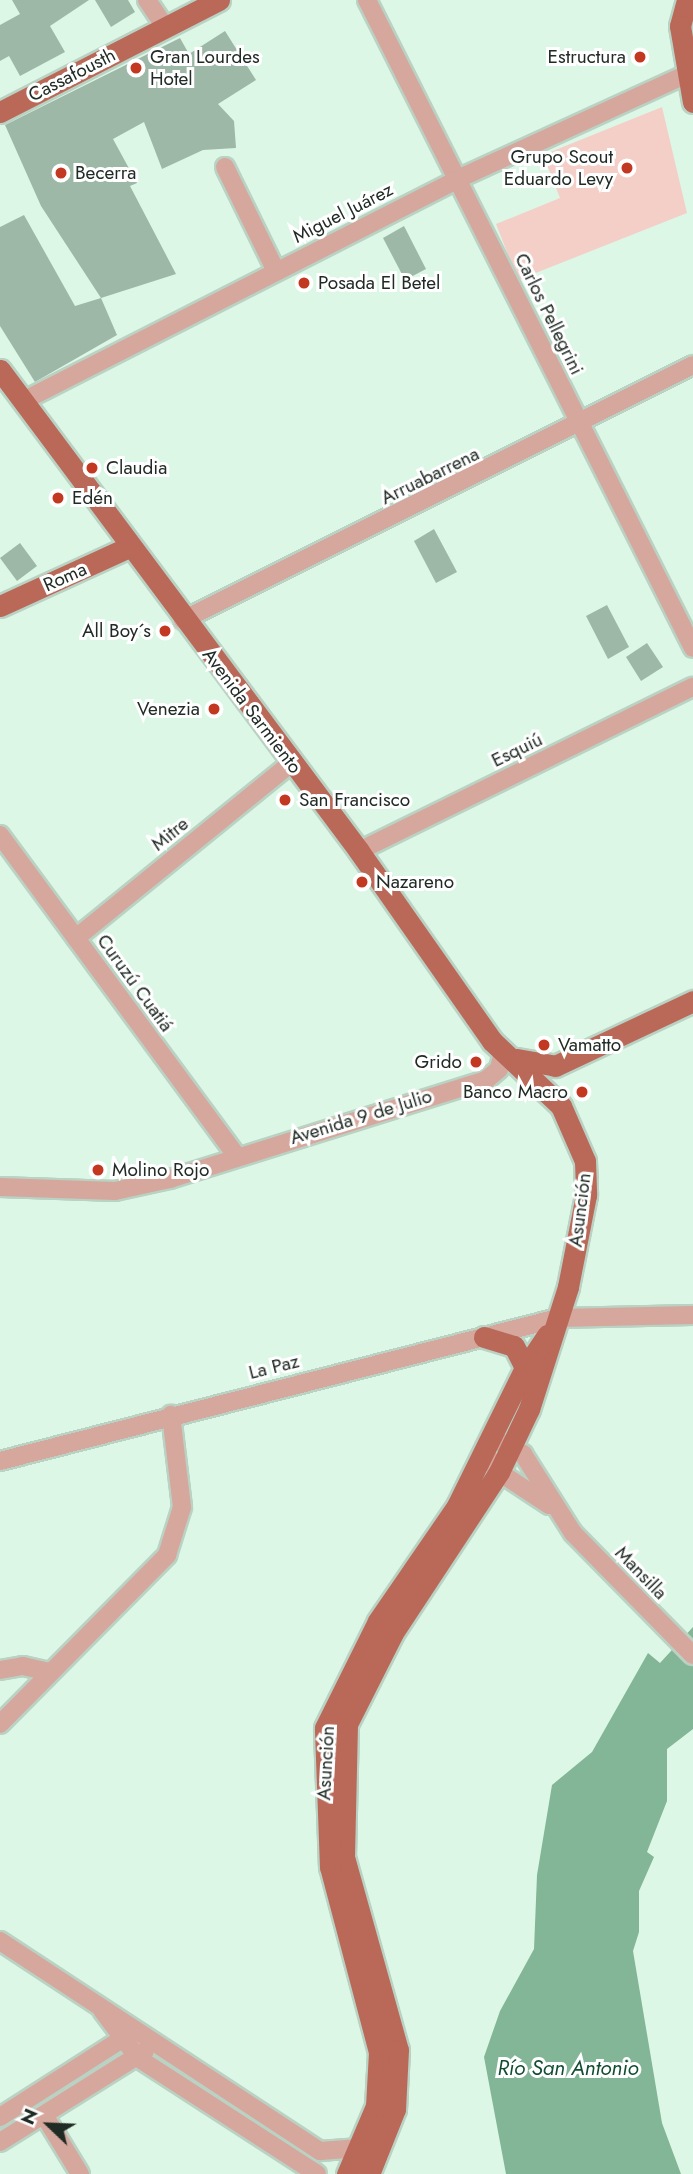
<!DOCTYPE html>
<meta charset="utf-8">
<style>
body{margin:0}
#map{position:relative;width:693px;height:2174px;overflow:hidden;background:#dcf7e6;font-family:Jost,sans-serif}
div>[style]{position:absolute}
.green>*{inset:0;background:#f4cfc8}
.water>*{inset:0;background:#83b597}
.building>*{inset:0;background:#9eb8a8}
.roads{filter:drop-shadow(2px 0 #bad2c3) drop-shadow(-2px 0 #bad2c3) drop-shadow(0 2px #bad2c3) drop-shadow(0 -2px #bad2c3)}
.minor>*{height:18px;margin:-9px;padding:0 9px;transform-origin:9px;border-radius:9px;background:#d6a79d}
.major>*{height:21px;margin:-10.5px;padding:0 10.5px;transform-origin:10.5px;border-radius:10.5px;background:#ba6858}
.dots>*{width:19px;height:19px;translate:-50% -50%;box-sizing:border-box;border:4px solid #fff;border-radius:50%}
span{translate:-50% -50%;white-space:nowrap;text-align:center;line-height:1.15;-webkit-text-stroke:6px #fff;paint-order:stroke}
.poi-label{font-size:19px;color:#212b25}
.left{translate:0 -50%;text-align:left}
.right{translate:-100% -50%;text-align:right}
.street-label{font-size:19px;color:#212b25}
.water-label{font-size:21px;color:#104d31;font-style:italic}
.north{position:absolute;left:14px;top:2090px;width:70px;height:70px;-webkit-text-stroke:5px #fff;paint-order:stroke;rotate:293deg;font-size:19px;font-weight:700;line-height:28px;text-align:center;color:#212b25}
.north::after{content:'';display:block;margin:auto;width:24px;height:32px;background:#212b25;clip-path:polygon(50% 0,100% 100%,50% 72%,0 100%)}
</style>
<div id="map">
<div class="green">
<i style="clip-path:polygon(662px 107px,687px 213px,518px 280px,496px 224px,560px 198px,543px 155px)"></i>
</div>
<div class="water">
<i style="clip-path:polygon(693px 1627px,693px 1729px,667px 1749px,667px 1801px,647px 1852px,654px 1857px,639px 1891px,639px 1932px,633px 1951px,662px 2123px,681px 2174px,506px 2174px,484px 2057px,500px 2011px,534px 1949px,537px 1875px,552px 1785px,592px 1752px,648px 1653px,660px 1663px)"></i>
</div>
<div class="building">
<i style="clip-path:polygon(12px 0,89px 0,50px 26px,65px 52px,20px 76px,9px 56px,0 61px,0 25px,20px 14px)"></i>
<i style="clip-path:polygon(95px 0,128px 0,135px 12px,111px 27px)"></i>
<i style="clip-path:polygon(225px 31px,256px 80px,218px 104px,234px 121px,236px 148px,203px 150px,162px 169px,144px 122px,113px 139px,137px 183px,130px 186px,176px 274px,101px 298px,41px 206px,5px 125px,180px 38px,189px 54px)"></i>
<i style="clip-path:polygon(24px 215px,75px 306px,101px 298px,117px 335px,35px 382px,0 326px,0 227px)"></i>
<i style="clip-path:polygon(404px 226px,426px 269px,405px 280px,383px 238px)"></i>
<i style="clip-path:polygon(434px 529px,457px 572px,436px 583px,414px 541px)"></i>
<i style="clip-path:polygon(20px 543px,37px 566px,17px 581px,0 558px)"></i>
<i style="clip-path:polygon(607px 605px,629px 647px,608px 659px,586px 616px)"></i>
<i style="clip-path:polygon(647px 643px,663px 667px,641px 681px,626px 657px)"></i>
</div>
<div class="roads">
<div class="minor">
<i style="left:147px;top:0;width:34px;rotate:56deg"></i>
<i style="left:367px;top:0;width:725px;rotate:63.29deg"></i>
<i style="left:225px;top:167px;width:116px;rotate:63.9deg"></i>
<i style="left:23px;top:401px;width:491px;rotate:-27deg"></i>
<i style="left:460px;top:178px;width:250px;rotate:-24.6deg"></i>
<i style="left:183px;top:620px;width:570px;rotate:-26.57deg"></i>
<i style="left:0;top:835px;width:398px;rotate:53.6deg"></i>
<i style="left:359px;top:851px;width:372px;rotate:-26.2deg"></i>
<i style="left:76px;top:938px;width:277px;rotate:-39.1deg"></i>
<i style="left:0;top:1187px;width:115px;rotate:2deg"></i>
<i style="left:115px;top:1191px;width:56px;rotate:-12.3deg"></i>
<i style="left:170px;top:1179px;width:331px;rotate:-17.4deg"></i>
<i style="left:486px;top:1080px;width:17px;rotate:-40deg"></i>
<i style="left:499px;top:1069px;width:17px;rotate:-77deg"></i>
<i style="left:494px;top:1439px;width:33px;rotate:27deg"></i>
<i style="left:523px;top:1454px;width:93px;rotate:57.7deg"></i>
<i style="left:573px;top:1533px;width:171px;rotate:45.5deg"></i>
<i style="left:486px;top:1455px;width:21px;rotate:53deg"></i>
<i style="left:499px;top:1472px;width:60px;rotate:33.4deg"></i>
<i style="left:0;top:1461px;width:576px;rotate:-14.37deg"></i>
<i style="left:558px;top:1318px;width:135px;rotate:-1.3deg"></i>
<i style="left:0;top:1670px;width:23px;rotate:-10deg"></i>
<i style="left:23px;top:1666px;width:26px;rotate:13deg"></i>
<i style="left:0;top:1724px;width:238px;rotate:-45.3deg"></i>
<i style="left:167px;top:1555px;width:50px;rotate:-72.6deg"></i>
<i style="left:182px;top:1507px;width:93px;rotate:-96.8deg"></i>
<i style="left:0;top:1941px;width:383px;rotate:33.3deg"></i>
<i style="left:320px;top:2151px;width:40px;rotate:-4.3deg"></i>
<i style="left:102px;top:2010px;width:60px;rotate:53.1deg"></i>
<i style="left:138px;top:2058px;width:213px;rotate:32.9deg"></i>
<i style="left:44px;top:2115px;width:69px;rotate:58.6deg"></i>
<i style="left:0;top:2117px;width:152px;rotate:-32.6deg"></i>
<i style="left:0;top:2142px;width:171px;rotate:-32.1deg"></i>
</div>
<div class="major">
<i style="left:687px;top:0;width:27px;rotate:105deg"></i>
<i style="left:680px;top:26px;width:77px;rotate:80.3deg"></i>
<i style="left:0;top:112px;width:246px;rotate:-27.1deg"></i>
<i style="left:0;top:370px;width:600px;rotate:53.26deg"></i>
<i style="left:359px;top:851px;width:232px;rotate:55deg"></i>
<i style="left:492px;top:1041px;width:95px;rotate:43.3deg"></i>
<i style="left:561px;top:1106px;width:60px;rotate:66.4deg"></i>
<i style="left:585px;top:1161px;width:34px;rotate:88deg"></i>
<i style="left:586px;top:1195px;width:94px;rotate:101.1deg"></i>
<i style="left:568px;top:1287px;width:128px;rotate:107.7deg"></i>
<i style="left:529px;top:1409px;width:70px;rotate:115.5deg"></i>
<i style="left:499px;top:1472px;width:193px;rotate:123.4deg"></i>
<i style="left:393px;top:1633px;width:102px;rotate:116.8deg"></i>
<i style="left:347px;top:1724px;width:133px;rotate:91.3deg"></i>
<i style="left:344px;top:1857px;width:200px;rotate:74.4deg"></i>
<i style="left:398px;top:2050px;width:59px;rotate:92.9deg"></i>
<i style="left:395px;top:2109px;width:70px;rotate:111.8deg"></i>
<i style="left:0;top:606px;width:142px;rotate:-24.6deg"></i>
<i style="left:517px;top:1059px;width:39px;rotate:10deg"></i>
<i style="left:555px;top:1066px;width:153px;rotate:-25.2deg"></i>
<i style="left:484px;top:1337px;width:31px;rotate:17deg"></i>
<i style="left:514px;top:1346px;width:25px;rotate:63deg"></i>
<i style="left:347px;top:2174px;width:74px;rotate:-66.9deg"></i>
<i style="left:376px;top:2106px;width:54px;rotate:-86.8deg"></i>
<i style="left:379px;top:2052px;width:191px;rotate:-104.8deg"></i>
<i style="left:330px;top:1867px;width:139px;rotate:-92.1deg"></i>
<i style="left:325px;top:1728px;width:119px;rotate:-63.6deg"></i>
<i style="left:378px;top:1621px;width:140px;rotate:-55.5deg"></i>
<i style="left:457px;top:1506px;width:154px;rotate:-63.8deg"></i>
<i style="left:525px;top:1368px;width:40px;rotate:-56deg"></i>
</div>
</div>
<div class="dots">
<i style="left:640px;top:57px;background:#c33820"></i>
<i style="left:136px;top:68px;background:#c33820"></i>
<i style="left:627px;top:168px;background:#c33820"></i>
<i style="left:61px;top:173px;background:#c33820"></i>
<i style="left:304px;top:283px;background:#c33820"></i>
<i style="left:92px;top:468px;background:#c33820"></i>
<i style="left:58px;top:498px;background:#c33820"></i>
<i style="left:165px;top:631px;background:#c33820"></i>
<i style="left:214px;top:709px;background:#c33820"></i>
<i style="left:285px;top:800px;background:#c33820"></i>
<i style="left:362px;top:882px;background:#c33820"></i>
<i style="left:544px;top:1045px;background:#c33820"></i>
<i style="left:476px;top:1062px;background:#c33820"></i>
<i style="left:582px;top:1092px;background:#c33820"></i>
<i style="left:98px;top:1170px;background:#c33820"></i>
</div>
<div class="poi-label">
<span class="left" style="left:150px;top:68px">Gran Lourdes<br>Hotel</span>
<span class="right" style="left:626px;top:57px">Estructura</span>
<span class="right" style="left:613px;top:168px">Grupo Scout<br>Eduardo Levy</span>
<span class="left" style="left:75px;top:173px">Becerra</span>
<span class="left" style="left:318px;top:283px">Posada El Betel</span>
<span class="left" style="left:106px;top:468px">Claudia</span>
<span class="left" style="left:72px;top:498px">Edén</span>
<span class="right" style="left:151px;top:631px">All Boy´s</span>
<span class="right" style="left:200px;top:709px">Venezia</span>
<span class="left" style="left:299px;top:800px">San Francisco</span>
<span class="left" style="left:376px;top:882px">Nazareno</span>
<span class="left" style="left:558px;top:1045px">Vamatto</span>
<span class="right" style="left:462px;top:1062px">Grido</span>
<span class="right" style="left:568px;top:1092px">Banco Macro</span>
<span class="left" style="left:112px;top:1170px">Molino Rojo</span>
</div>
<div class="street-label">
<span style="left:72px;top:75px;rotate:-27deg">Cassafousth</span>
<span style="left:343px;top:213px;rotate:-27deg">Miguel Juárez</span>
<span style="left:549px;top:314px;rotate:64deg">Carlos Pellegrini</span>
<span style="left:430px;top:476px;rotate:-26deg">Arruabarrena</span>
<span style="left:65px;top:577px;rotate:-24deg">Roma</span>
<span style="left:252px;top:711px;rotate:53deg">Avenida Sarmiento</span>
<span style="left:517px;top:750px;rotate:-26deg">Esquiú</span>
<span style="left:170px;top:834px;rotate:-39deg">Mitre</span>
<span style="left:135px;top:983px;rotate:54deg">Curuzú Cuatiá</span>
<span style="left:361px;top:1117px;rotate:-17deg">Avenida 9 de Julio</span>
<span style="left:580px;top:1210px;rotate:-83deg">Asunción</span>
<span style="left:274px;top:1367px;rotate:-14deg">La Paz</span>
<span style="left:641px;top:1573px;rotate:46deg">Mansilla</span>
<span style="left:326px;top:1763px;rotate:-87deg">Asunción</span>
</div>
<div class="water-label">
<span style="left:568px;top:2068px">Río San Antonio</span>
</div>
<div class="north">N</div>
</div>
